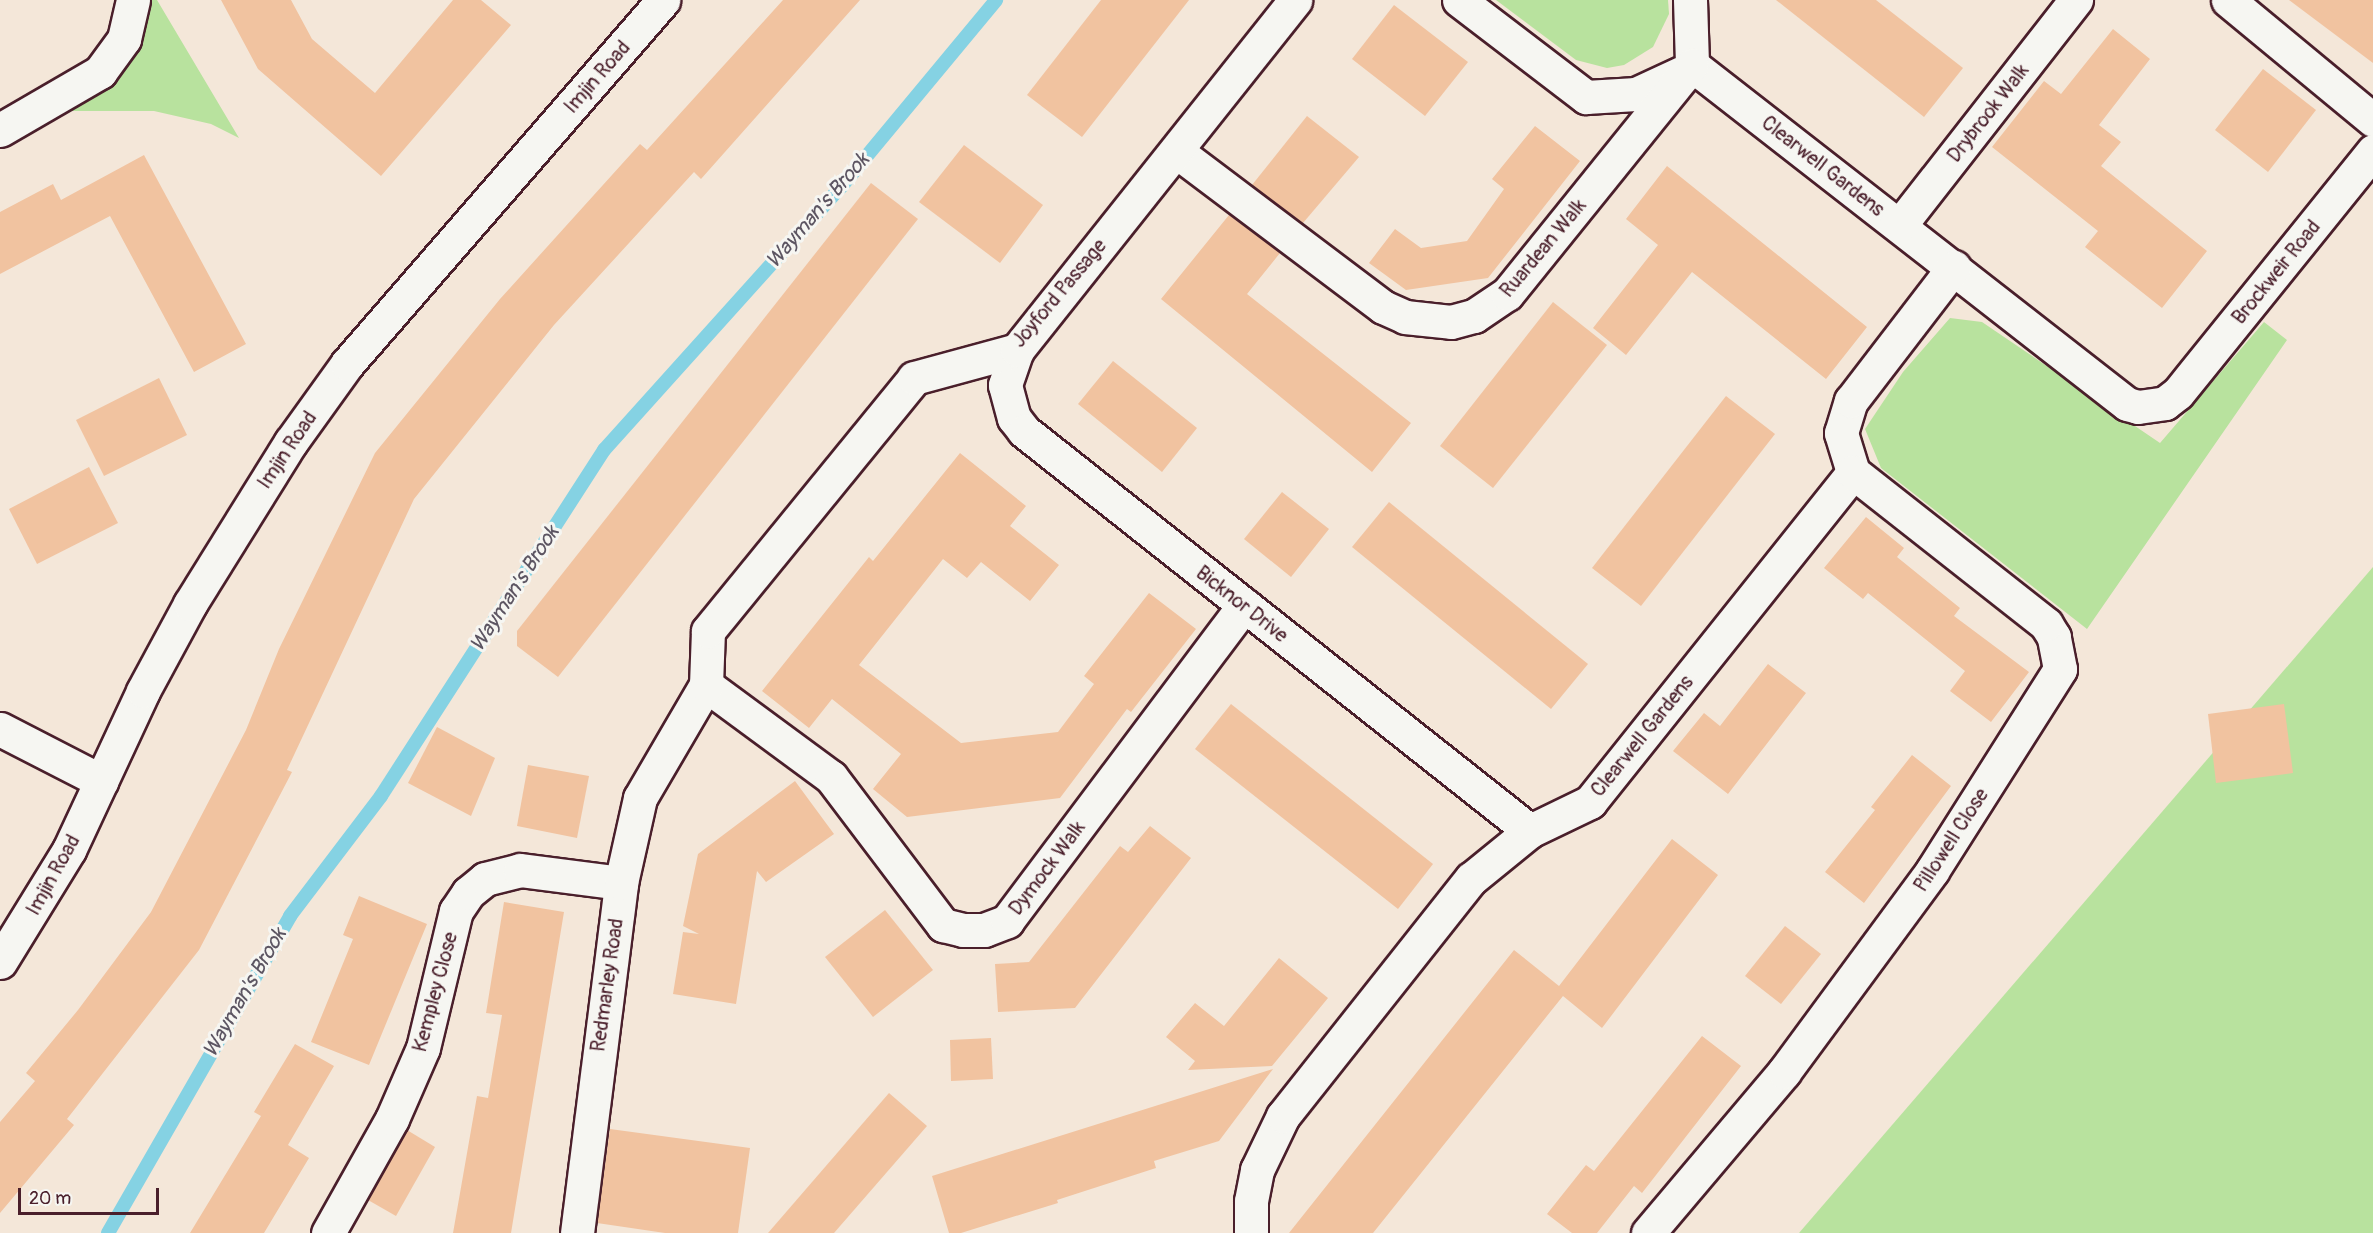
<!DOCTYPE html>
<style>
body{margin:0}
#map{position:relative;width:2373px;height:1233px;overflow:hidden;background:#f4e7d9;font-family:Pangolin,sans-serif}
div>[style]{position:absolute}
.green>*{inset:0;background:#b8e29e}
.stream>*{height:14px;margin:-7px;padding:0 7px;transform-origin:7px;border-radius:7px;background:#85d2e3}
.building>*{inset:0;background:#f1c3a0}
.roads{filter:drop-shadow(2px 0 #4a1f2b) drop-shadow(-2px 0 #4a1f2b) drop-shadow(0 2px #4a1f2b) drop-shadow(0 -2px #4a1f2b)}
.street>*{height:33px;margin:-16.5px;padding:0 16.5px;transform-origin:16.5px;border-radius:16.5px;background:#f6f6f2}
span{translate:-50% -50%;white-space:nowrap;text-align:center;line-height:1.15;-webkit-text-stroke:6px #f6f6f2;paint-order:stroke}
.street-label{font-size:20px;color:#4a1f2b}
.water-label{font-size:21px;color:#5c5562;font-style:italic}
.scale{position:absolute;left:18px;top:1188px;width:141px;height:27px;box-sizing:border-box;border:3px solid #4a1f2b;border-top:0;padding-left:8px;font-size:18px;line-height:21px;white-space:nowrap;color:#4a1f2b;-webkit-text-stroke:4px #f6f6f2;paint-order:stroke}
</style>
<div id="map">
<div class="green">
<i style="clip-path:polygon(133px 0,157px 0,239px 138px,211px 124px,154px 111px,36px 111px,83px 83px)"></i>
<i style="clip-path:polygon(1496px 0,1668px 0,1669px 14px,1653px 47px,1624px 65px,1607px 68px,1576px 60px)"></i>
<i style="clip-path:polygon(1950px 318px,1982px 322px,2160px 443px,2264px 322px,2287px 340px,2087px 629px,1881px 468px,1865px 429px,1903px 372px)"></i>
<i style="clip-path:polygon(2373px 567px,2373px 1233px,1799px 1233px)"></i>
</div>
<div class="stream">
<i style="left:108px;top:1233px;width:366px;rotate:-60.1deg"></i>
<i style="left:290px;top:916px;width:151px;rotate:-52.8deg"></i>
<i style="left:381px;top:796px;width:412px;rotate:-57.2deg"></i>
<i style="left:604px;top:450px;width:354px;rotate:-48deg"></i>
<i style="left:841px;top:187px;width:243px;rotate:-50.3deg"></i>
</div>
<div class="building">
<i style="clip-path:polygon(221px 0,291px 0,312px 39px,375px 93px,453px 0,481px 0,511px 25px,381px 176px,258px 69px)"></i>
<i style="clip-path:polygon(783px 0,860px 0,701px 179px,694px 172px,554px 325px,414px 499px,287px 770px,292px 772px,199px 950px,67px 1119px,74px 1125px,0 1213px,0 1122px,35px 1081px,26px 1073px,78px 1010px,151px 912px,246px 730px,279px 649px,375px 453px,500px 299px,640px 144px,647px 150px)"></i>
<i style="clip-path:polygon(1101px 0,1189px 0,1082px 137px,1027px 95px)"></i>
<i style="clip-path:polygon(1776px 0,1876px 0,1963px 68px,1924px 117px)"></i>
<i style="clip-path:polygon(2289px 0,2373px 0,2373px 63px)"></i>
<i style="clip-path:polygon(1394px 5px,1468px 62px,1425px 116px,1352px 59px)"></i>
<i style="clip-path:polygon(2113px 29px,2150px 59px,2099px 125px,2121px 142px,2101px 166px,2207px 251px,2162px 308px,2085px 247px,2098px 231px,1992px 147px,2044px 81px,2061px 94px)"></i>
<i style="clip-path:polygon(2263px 69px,2316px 110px,2268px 172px,2215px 130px)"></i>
<i style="clip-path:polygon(1307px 116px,1359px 157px,1303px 223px,1252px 185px)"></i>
<i style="clip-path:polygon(1535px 126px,1580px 161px,1488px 278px,1406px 290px,1369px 263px,1395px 229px,1421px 248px,1467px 241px,1504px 189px,1492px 179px)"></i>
<i style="clip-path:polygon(964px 145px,1043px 205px,1000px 263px,919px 202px)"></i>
<i style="clip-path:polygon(144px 155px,246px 344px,194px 372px,110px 216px,0 274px,0 212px,53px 184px,61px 200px)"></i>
<i style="clip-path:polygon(1667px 166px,1867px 327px,1826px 379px,1692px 272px,1626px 355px,1593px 328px,1658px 245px,1626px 219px)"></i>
<i style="clip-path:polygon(871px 183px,918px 219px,558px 677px,517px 646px,517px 631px)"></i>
<i style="clip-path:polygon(1229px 215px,1280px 253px,1247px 294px,1411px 423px,1372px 472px,1161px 299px)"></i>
<i style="clip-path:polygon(1553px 302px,1607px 345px,1493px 488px,1440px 446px)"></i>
<i style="clip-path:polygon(1113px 361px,1197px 428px,1162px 472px,1078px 404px)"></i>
<i style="clip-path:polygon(159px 378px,187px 435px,104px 476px,76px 420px)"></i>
<i style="clip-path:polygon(1726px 396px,1775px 434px,1641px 606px,1592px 568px)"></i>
<i style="clip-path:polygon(960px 453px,1026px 506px,1010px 526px,1059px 565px,1030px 601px,981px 562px,967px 578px,943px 559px,859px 665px,961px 743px,1058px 732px,1094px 684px,1084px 676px,1149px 593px,1196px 629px,1131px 712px,1127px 709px,1060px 798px,907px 817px,873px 789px,901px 754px,832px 699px,809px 728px,762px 691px,869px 557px,873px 561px)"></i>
<i style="clip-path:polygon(89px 467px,118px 523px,37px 564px,9px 509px)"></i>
<i style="clip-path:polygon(1282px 492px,1329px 529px,1291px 577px,1244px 539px)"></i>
<i style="clip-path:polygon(1389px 502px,1588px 664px,1551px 709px,1352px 547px)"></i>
<i style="clip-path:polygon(1866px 517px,1904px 548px,1897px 557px,1960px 608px,1954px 616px,2029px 672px,1991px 722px,1950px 691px,1965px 671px,1868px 593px,1863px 599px,1824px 568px)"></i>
<i style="clip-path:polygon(1768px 664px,1806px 693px,1728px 794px,1673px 751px,1704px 713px,1720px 726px)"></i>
<i style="clip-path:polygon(1231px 704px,1433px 864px,1398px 909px,1195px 749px)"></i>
<i style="clip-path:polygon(2284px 704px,2293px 773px,2216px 783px,2208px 714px)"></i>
<i style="clip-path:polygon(437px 727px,495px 758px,471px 816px,408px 783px)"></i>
<i style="clip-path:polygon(1912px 755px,1951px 786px,1864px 903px,1825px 872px,1875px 810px,1871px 807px)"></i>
<i style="clip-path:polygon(528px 765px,589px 776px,577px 838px,517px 826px)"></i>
<i style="clip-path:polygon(795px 781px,834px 834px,766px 882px,757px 871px,736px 1004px,673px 994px,683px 932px,699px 934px,683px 926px,698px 854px)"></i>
<i style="clip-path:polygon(1150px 826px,1191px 858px,1075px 1008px,998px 1012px,995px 964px,1029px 962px,1120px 846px,1128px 852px)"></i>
<i style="clip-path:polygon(1672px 839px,1718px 875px,1602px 1028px,1563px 996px,1373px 1233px,1289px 1233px,1514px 950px,1559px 986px)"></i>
<i style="clip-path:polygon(359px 896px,427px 924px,369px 1065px,311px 1042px,353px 939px,343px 935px)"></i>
<i style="clip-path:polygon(504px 902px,564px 912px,511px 1233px,453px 1233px,477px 1096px,488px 1098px,502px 1015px,486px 1013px)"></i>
<i style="clip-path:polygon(885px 910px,933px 970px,873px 1017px,825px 957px)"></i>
<i style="clip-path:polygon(1785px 926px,1821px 954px,1781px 1004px,1745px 976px)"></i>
<i style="clip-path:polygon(1279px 958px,1328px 998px,1272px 1066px,1188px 1070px,1195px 1061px,1166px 1037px,1195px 1003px,1224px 1026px)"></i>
<i style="clip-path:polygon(1702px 1036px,1741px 1066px,1642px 1193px,1634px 1186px,1597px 1233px,1572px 1233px,1547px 1214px,1586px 1165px,1594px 1171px)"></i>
<i style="clip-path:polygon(991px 1038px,993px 1079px,951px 1081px,950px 1040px)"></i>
<i style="clip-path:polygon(295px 1044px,334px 1066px,288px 1145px,309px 1158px,264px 1233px,190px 1233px,261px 1116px,254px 1112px)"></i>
<i style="clip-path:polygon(1273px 1069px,1219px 1141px,1154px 1161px,1156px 1168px,1057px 1200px,1058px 1203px,961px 1233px,949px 1233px,932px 1176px)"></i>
<i style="clip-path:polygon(889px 1093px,927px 1126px,834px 1233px,768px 1233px)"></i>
<i style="clip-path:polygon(610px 1129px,750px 1148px,738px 1233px,665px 1233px,597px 1223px)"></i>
<i style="clip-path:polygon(407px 1130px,435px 1147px,396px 1216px,368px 1200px)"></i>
</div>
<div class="roads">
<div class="street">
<i style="left:1459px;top:0;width:160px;rotate:37.4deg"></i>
<i style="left:1586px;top:97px;width:50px;rotate:-3.4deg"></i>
<i style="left:1636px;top:94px;width:50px;rotate:-25deg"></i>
<i style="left:1690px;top:0;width:65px;rotate:88.2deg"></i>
<i style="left:2228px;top:0;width:188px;rotate:39.6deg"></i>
<i style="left:1692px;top:65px;width:551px;rotate:37.93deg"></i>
<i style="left:2127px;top:404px;width:11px;rotate:15deg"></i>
<i style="left:2138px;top:407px;width:27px;rotate:-8deg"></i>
<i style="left:2165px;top:403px;width:16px;rotate:-38deg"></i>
<i style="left:2178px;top:393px;width:311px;rotate:-51.1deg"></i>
<i style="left:0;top:130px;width:116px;rotate:-30.1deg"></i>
<i style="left:100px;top:72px;width:41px;rotate:-54deg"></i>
<i style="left:124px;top:39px;width:40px;rotate:-77deg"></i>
<i style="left:1176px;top:151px;width:259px;rotate:37deg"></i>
<i style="left:1383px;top:307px;width:24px;rotate:24deg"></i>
<i style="left:1405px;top:317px;width:46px;rotate:6.2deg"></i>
<i style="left:1451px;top:322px;width:24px;rotate:-15deg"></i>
<i style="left:1474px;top:316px;width:40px;rotate:-34deg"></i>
<i style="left:1507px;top:294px;width:294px;rotate:-51.1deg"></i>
<i style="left:1900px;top:225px;width:286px;rotate:-52deg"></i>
<i style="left:1017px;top:350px;width:37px;rotate:109deg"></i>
<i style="left:1005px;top:385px;width:34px;rotate:75deg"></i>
<i style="left:1014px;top:418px;width:16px;rotate:52deg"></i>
<i style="left:1024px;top:431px;width:645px;rotate:38.33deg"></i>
<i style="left:706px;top:685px;width:155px;rotate:36.4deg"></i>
<i style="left:831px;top:777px;width:186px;rotate:52.9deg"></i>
<i style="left:943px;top:925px;width:21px;rotate:14deg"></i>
<i style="left:963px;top:930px;width:21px"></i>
<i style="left:984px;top:930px;width:25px;rotate:-21deg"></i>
<i style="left:1007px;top:921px;width:395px;rotate:-53.1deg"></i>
<i style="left:0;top:729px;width:114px;rotate:27.2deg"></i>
<i style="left:0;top:962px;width:132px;rotate:-58.4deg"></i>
<i style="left:69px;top:850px;width:175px;rotate:-65deg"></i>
<i style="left:143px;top:691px;width:99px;rotate:-61.6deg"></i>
<i style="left:190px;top:604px;width:191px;rotate:-58.1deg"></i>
<i style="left:291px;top:442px;width:96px;rotate:-54.3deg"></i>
<i style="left:347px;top:364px;width:482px;rotate:-49deg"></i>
<i style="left:328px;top:1233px;width:131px;rotate:-60.7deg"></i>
<i style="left:392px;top:1119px;width:77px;rotate:-66.4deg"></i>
<i style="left:423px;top:1048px;width:141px;rotate:-76.5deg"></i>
<i style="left:456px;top:911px;width:22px;rotate:-56deg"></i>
<i style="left:468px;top:893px;width:22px;rotate:-39deg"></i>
<i style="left:485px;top:879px;width:36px;rotate:-14deg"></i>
<i style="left:520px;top:870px;width:102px;rotate:7.3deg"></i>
<i style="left:577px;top:1233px;width:353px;rotate:-82.8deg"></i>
<i style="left:621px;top:883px;width:87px;rotate:-77.4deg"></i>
<i style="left:640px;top:798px;width:131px;rotate:-59.7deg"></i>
<i style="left:706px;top:685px;width:54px;rotate:-87.9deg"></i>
<i style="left:708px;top:631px;width:326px;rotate:-50.8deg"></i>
<i style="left:914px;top:378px;width:107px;rotate:-15.2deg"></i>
<i style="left:1017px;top:350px;width:447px;rotate:-51.5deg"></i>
<i style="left:1251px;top:1233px;width:32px;rotate:-90deg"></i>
<i style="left:1251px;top:1201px;width:32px;rotate:-79deg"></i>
<i style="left:1257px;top:1170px;width:60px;rotate:-64.3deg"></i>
<i style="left:1283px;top:1116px;width:303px;rotate:-51.6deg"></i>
<i style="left:1471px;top:879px;width:76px;rotate:-39.1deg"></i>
<i style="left:1530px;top:831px;width:67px;rotate:-25.8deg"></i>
<i style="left:1590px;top:802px;width:422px;rotate:-51.4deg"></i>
<i style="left:1853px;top:472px;width:41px;rotate:-107.1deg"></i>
<i style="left:1841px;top:433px;width:34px;rotate:-73deg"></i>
<i style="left:1851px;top:401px;width:169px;rotate:-52.5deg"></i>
<i style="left:1648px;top:1233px;width:211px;rotate:-49.8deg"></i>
<i style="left:1784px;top:1072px;width:250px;rotate:-53.6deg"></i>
<i style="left:1932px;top:871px;width:239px;rotate:-57.6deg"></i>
<i style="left:2060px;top:669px;width:33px;rotate:-101deg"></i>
<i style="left:2054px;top:637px;width:15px;rotate:-122deg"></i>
<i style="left:2046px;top:624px;width:246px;rotate:-141.8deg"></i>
</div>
</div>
<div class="street-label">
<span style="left:597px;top:77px;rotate:-49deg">Imjin Road</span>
<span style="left:1988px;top:113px;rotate:-52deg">Drybrook Walk</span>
<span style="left:1823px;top:166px;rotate:38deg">Clearwell Gardens</span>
<span style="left:1543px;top:248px;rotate:-50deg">Ruardean Walk</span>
<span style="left:2276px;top:272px;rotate:-51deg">Brockweir Road</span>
<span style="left:1059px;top:293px;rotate:-50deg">Joyford Passage</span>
<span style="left:287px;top:450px;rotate:-56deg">Imjin Road</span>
<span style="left:1242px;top:604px;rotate:38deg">Bicknor Drive</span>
<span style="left:1642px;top:736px;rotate:-51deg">Clearwell Gardens</span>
<span style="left:1951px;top:840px;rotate:-57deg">Pillowell Close</span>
<span style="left:1047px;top:868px;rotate:-53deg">Dymock Walk</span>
<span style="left:53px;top:875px;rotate:-61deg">Imjin Road</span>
<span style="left:607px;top:985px;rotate:-82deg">Redmarley Road</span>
<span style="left:435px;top:992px;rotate:-75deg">Kempley Close</span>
</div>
<div class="water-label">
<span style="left:818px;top:211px;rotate:-49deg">Wayman's Brook</span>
<span style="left:515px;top:589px;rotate:-57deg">Wayman's Brook</span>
<span style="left:245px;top:993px;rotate:-60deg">Wayman's Brook</span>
</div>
<div class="scale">20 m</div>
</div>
